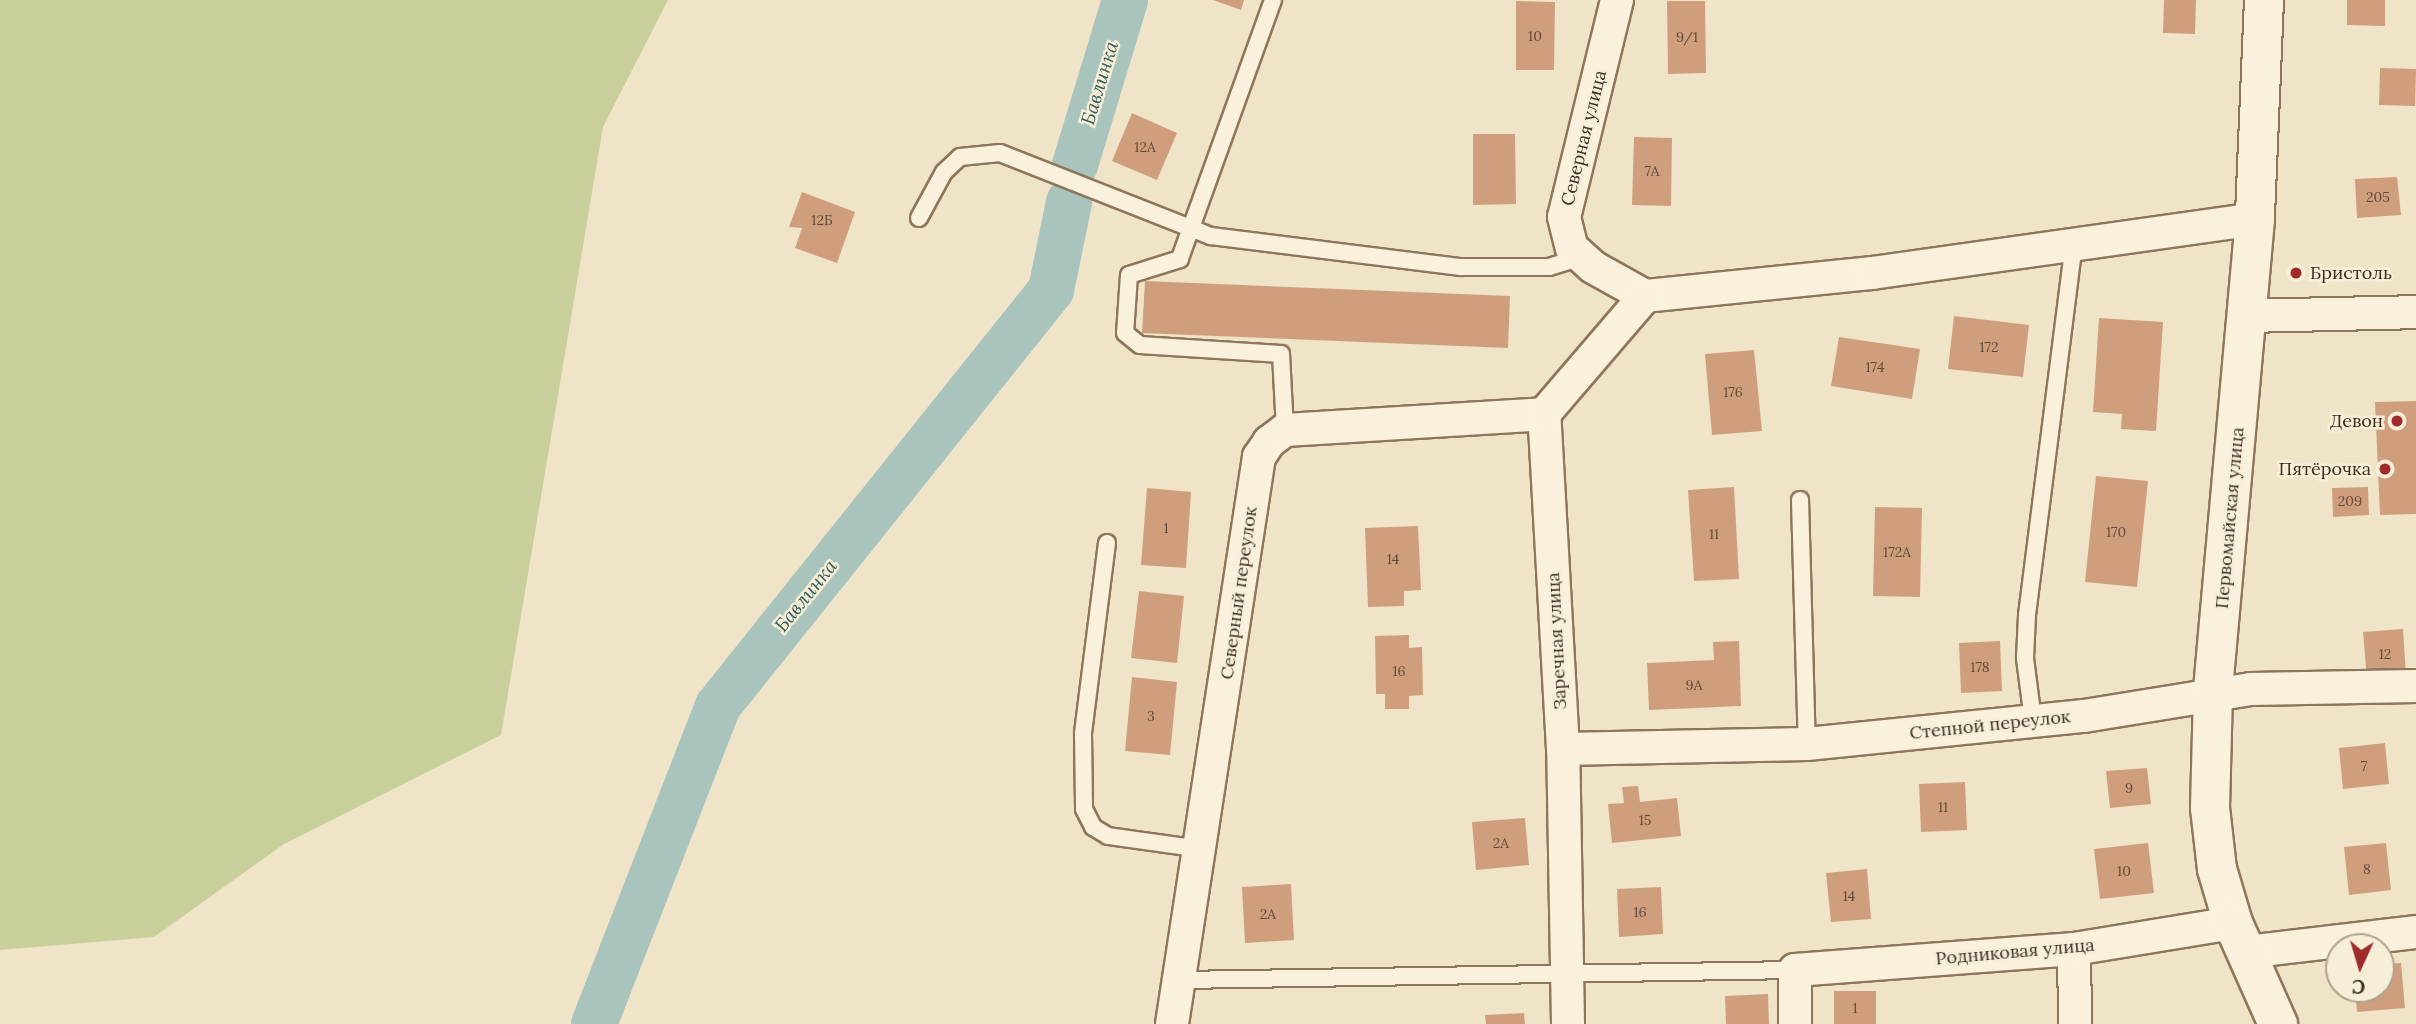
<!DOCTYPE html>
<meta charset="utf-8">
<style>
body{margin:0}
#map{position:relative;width:2416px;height:1024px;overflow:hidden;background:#f0e4c8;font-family:Lora,serif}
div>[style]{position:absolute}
.green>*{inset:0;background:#c9cf9b}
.river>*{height:46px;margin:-23px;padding:0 23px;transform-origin:23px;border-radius:23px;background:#a9c4bc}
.building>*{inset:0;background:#cf9f7d}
.roads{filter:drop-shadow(2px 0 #8d765c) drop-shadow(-2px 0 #8d765c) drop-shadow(0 2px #8d765c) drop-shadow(0 -2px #8d765c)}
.service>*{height:16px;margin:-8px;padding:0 8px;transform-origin:8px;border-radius:8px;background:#faf1dc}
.minor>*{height:32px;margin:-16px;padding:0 16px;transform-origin:16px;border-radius:16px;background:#faf1dc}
.tertiary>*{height:38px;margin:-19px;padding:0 19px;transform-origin:19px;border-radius:19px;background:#faf1dc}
.dots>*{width:19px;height:19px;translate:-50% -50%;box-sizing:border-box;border:4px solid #f7eed8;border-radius:50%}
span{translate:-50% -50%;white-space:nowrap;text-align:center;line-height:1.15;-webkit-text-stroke:5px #f7eed8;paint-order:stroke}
.number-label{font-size:14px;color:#624a37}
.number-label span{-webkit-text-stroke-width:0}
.street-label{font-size:18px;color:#3d2e20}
.poi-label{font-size:18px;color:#3d2e20}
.left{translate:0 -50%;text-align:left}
.right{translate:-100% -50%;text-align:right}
.water-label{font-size:19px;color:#2f5d5a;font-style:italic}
.north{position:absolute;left:2325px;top:933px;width:70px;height:70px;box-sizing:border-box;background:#f7eed8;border:2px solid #ada18e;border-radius:50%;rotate:184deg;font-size:19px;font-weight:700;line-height:28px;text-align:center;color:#3d2e20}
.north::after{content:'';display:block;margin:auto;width:24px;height:32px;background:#9e2a2b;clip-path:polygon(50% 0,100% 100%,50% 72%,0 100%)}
</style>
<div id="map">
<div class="green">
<i style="clip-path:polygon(0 0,668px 0,603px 127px,501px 735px,284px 844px,154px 937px,0 950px)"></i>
</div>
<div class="river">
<i style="left:1075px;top:165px;width:172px;rotate:-73.1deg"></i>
<i style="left:594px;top:1024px;width:341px;rotate:-68.7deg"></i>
<i style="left:718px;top:706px;width:533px;rotate:-51.32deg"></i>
<i style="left:1051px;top:290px;width:90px;rotate:-78.4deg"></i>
</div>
<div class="building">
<i style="clip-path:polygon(1213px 0,1244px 0,1241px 10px)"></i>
<i style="clip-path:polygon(2164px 0,2196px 0,2195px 34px,2163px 33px)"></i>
<i style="clip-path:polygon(2347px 0,2385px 0,2385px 26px,2347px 25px)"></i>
<i style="clip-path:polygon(1516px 1px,1555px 2px,1554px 70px,1516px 70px)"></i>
<i style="clip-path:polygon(1667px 1px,1705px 1px,1706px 73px,1668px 74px)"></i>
<i style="clip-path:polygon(2380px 68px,2416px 69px,2415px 106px,2379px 105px)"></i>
<i style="clip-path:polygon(1132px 113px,1177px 133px,1157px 180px,1112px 161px)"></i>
<i style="clip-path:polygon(1473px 134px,1515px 134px,1516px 204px,1473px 205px)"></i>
<i style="clip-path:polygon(1634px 137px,1672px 138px,1671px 206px,1632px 205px)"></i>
<i style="clip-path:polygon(2397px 177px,2401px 215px,2357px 218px,2355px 179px)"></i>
<i style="clip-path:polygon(802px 192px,855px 212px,837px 263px,795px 248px,802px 228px,789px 227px)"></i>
<i style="clip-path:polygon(1145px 281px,1510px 296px,1508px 348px,1142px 333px)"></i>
<i style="clip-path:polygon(1954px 316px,2029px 325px,2023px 377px,1948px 369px)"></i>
<i style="clip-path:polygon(2099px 318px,2163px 322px,2156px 431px,2121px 429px,2122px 414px,2093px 412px)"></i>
<i style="clip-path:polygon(1839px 337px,1920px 349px,1912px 399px,1831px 386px)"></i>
<i style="clip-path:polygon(1754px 350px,1762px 431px,1712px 435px,1705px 354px)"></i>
<i style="clip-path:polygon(2416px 401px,2416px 514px,2380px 515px,2375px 402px)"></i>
<i style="clip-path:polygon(2096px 476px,2148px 481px,2137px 587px,2085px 582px)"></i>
<i style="clip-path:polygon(1734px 487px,1739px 579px,1694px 581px,1688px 490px)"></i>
<i style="clip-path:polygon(2368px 487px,2369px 515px,2333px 517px,2332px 488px)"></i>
<i style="clip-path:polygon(1147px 488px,1191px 492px,1186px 568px,1141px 565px)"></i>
<i style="clip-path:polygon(1875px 507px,1922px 508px,1920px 597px,1873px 596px)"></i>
<i style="clip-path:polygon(1418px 526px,1421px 590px,1404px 591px,1404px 606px,1368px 607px,1365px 528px)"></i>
<i style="clip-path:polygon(1139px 591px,1184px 596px,1177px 663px,1131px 658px)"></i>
<i style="clip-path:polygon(2403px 629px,2406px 675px,2367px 679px,2363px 632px)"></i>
<i style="clip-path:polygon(1409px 635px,1409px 648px,1422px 647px,1423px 695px,1409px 696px,1409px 709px,1385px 709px,1385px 694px,1376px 694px,1375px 636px)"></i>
<i style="clip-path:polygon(1739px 641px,1741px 706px,1649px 710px,1647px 663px,1714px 660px,1713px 642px)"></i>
<i style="clip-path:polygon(2000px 641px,2002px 691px,1961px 693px,1959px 643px)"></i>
<i style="clip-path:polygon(1132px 677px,1177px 682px,1170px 755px,1125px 751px)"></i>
<i style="clip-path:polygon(2385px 743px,2389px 784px,2343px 789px,2339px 748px)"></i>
<i style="clip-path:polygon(2147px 768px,2151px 804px,2110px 808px,2106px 771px)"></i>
<i style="clip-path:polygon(1965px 782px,1967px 830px,1921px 832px,1919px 784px)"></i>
<i style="clip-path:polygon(1638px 786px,1640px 802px,1677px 798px,1681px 836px,1612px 843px,1608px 804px,1624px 803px,1622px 787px)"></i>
<i style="clip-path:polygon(1525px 818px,1529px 865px,1476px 870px,1472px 822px)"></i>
<i style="clip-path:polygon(2148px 843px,2154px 893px,2100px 899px,2094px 849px)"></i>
<i style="clip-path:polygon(2386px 843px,2391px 890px,2349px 895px,2344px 847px)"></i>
<i style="clip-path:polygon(1867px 869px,1871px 919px,1831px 922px,1826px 873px)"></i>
<i style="clip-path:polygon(1291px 884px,1294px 940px,1245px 943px,1242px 887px)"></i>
<i style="clip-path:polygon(1661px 887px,1663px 934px,1619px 937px,1617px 889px)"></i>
<i style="clip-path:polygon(2401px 963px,2405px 1008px,2357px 1012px,2355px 989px,2381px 989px,2381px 964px)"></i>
<i style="clip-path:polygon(1834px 991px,1876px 991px,1876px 1024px,1834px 1024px)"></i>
<i style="clip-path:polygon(1768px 994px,1769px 1024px,1726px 1024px,1725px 996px)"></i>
<i style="clip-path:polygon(1524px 1013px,1525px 1024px,1486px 1024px,1485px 1015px)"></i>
</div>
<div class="roads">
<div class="service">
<i style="left:1273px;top:0;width:275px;rotate:109.8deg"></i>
<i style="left:1180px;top:259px;width:53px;rotate:162.6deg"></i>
<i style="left:1129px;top:275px;width:58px;rotate:93.9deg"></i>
<i style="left:1125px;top:333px;width:19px;rotate:39deg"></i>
<i style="left:1140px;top:345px;width:141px;rotate:3.7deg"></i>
<i style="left:1281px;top:354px;width:76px;rotate:87deg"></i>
<i style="left:919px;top:218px;width:52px;rotate:-61.5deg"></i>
<i style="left:944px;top:172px;width:22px;rotate:-43deg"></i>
<i style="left:960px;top:157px;width:40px;rotate:-5.7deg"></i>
<i style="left:1000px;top:153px;width:227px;rotate:21.5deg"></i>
<i style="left:1211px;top:236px;width:252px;rotate:7.1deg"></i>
<i style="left:1461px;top:267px;width:88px"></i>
<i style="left:1549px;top:267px;width:34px;rotate:-17deg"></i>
<i style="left:1800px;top:500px;width:244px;rotate:88.4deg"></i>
<i style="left:1107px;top:543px;width:193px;rotate:97.2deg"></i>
<i style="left:1083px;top:734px;width:75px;rotate:89.2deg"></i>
<i style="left:1084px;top:809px;width:20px;rotate:63deg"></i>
<i style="left:1093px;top:827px;width:17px;rotate:31deg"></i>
<i style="left:1108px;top:836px;width:94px;rotate:8deg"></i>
<i style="left:2033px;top:720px;width:63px;rotate:-97.4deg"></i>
<i style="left:2025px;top:658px;width:43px;rotate:-87.3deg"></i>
<i style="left:2027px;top:615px;width:373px;rotate:-82.8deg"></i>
<i style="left:1180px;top:980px;width:615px;rotate:-0.93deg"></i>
</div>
<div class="minor">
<i style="left:1617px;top:0;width:223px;rotate:103.7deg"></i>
<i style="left:1564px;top:217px;width:32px;rotate:76deg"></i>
<i style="left:1572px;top:248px;width:28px;rotate:42deg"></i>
<i style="left:1593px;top:267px;width:60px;rotate:29.1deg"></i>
<i style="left:1645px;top:296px;width:228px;rotate:-5.8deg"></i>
<i style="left:1872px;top:273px;width:387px;rotate:-8deg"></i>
<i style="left:2246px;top:316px;width:170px;rotate:-1.3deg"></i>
<i style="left:1563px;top:749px;width:244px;rotate:-1.2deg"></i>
<i style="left:1807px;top:744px;width:278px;rotate:-5.8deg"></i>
<i style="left:2084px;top:716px;width:169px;rotate:-9.2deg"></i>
<i style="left:2251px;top:689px;width:165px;rotate:-1deg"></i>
<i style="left:2074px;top:949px;width:75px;rotate:89.2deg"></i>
<i style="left:2246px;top:952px;width:171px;rotate:-6.7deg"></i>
<i style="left:1172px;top:1024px;width:574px;rotate:-81.28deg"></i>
<i style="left:1259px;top:457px;width:18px;rotate:-56deg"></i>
<i style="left:1269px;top:442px;width:20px;rotate:-37deg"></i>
<i style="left:1285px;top:430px;width:259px;rotate:-3.5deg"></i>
<i style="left:1568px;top:1024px;width:275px;rotate:-91deg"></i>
<i style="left:1563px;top:749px;width:336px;rotate:-93.2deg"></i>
<i style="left:1544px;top:414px;width:155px;rotate:-49.4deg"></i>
<i style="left:1795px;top:1024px;width:54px;rotate:-90deg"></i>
<i style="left:1795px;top:970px;width:280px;rotate:-4.3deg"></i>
<i style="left:2074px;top:949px;width:161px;rotate:-9.3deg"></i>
</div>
<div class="tertiary">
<i style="left:2264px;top:0;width:219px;rotate:92.4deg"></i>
<i style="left:2255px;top:219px;width:476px;rotate:95.1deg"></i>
<i style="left:2213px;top:693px;width:115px;rotate:91.5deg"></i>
<i style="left:2210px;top:808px;width:61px;rotate:83.5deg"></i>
<i style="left:2217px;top:869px;width:56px;rotate:73.5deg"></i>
<i style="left:2233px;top:923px;width:111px;rotate:66deg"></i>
</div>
</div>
<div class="dots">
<i style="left:2296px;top:273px;background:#9e2a2b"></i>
<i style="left:2397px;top:421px;background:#9e2a2b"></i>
<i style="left:2385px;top:469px;background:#9e2a2b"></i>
</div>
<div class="number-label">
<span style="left:1535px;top:36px">10</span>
<span style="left:1687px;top:37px">9/1</span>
<span style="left:1145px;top:147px">12А</span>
<span style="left:1652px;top:171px">7А</span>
<span style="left:2378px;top:197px">205</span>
<span style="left:822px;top:220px">12Б</span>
<span style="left:1989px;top:347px">172</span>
<span style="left:1875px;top:367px">174</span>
<span style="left:1733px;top:392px">176</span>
<span style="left:2350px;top:501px">209</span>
<span style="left:1166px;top:528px">1</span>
<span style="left:2116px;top:532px">170</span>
<span style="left:1714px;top:534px">11</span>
<span style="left:1897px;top:552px">172А</span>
<span style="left:1393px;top:559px">14</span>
<span style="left:2385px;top:654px">12</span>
<span style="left:1980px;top:667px">178</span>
<span style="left:1399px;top:671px">16</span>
<span style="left:1694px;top:685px">9А</span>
<span style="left:1151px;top:716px">3</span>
<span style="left:2364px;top:766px">7</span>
<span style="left:2129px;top:788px">9</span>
<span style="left:1943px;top:807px">11</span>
<span style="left:1645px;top:820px">15</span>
<span style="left:1501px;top:843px">2А</span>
<span style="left:2367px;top:869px">8</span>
<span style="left:2124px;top:871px">10</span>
<span style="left:1849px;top:896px">14</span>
<span style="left:1640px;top:912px">16</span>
<span style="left:1268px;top:914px">2А</span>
<span style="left:1855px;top:1008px">1</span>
</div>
<div class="street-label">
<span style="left:1584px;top:138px;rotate:-76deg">Северная улица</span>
<span style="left:2230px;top:518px;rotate:-85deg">Первомайская улица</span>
<span style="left:1239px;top:593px;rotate:-82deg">Северный переулок</span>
<span style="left:1557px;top:641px;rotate:-93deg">Заречная улица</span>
<span style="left:1990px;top:725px;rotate:-6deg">Степной переулок</span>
<span style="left:2015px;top:952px;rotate:-5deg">Родниковая улица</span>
</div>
<div class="poi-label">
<span class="left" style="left:2310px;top:273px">Бристоль</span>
<span class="right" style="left:2383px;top:421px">Девон</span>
<span class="right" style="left:2371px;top:469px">Пятёрочка</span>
</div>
<div class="water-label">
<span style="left:1100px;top:83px;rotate:-73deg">Бавлинка</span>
<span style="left:806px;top:596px;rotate:-51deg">Бавлинка</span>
</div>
<div class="north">С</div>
</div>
